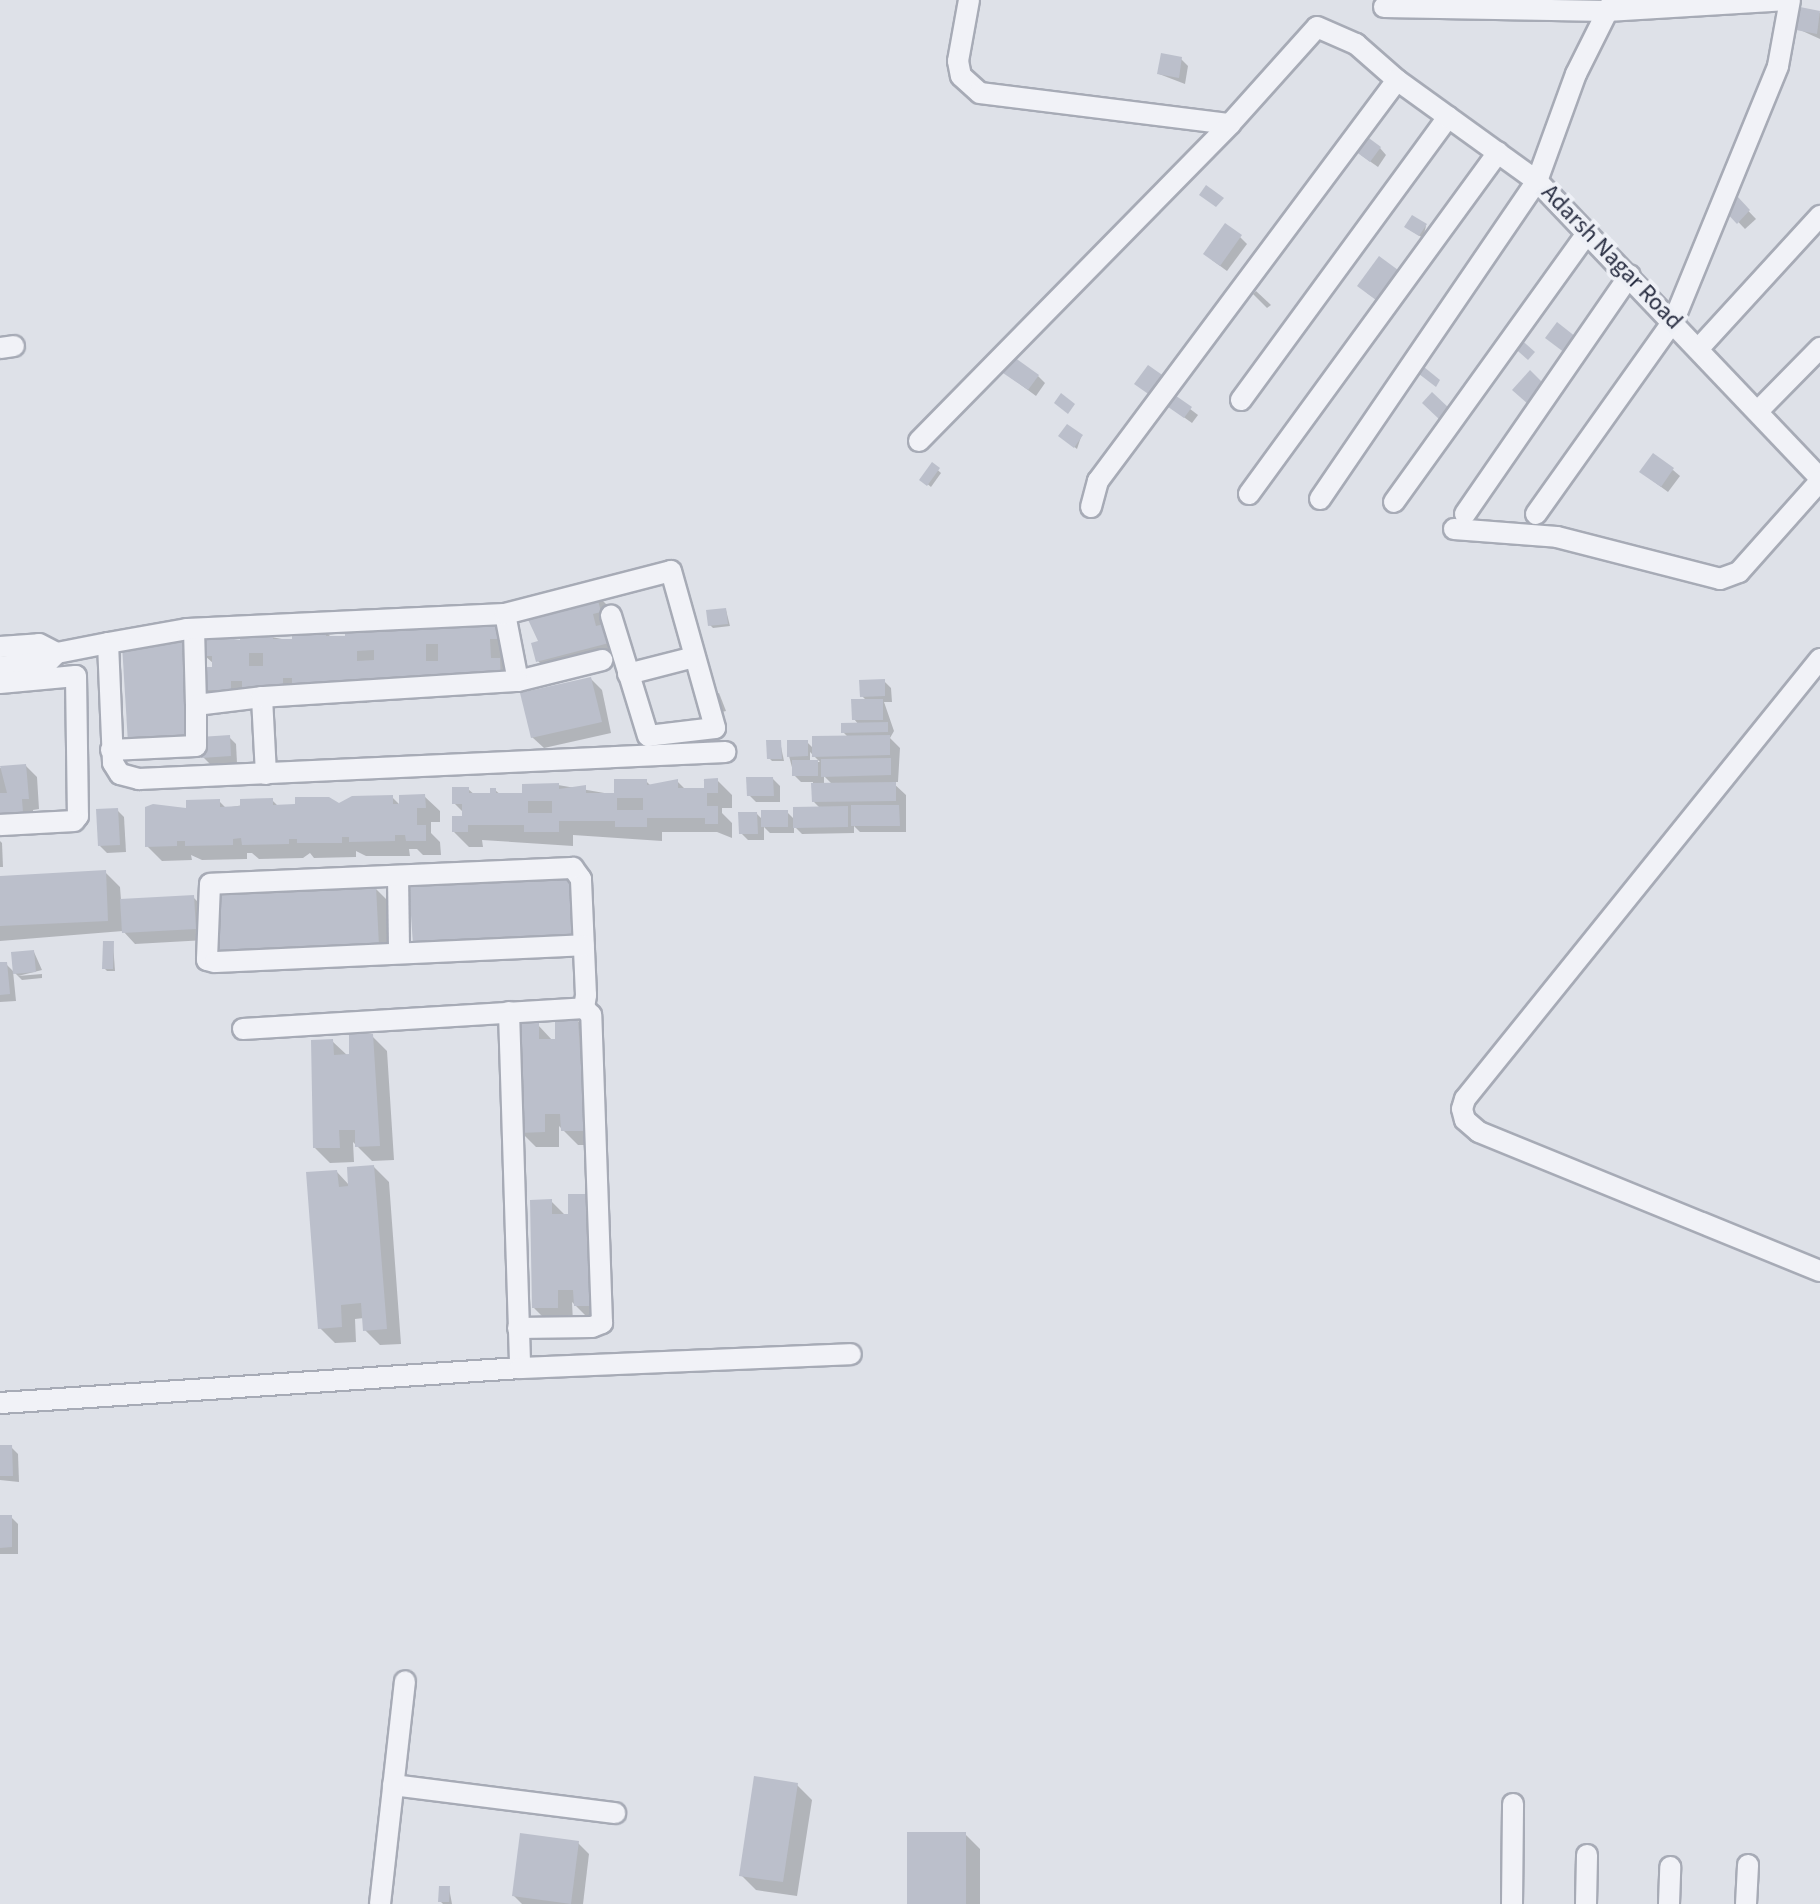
<!DOCTYPE html>
<style>
body{margin:0}
#map{position:relative;width:1820px;height:1904px;overflow:hidden;background:#dee1e8;font-family:"Source Sans 3",sans-serif}
div>[style]{position:absolute}
.shadow>*{inset:0;background:#0003}
.building>*{inset:0;background:#bbbfcb}
.roads{filter:drop-shadow(2px 0 #a7abb6) drop-shadow(-2px 0 #a7abb6) drop-shadow(0 2px #a7abb6) drop-shadow(0 -2px #a7abb6)}
.street>*{height:20px;margin:-10px;padding:0 10px;transform-origin:10px;border-radius:10px;background:#f1f2f7}
span{translate:-50% -50%;white-space:nowrap;text-align:center;line-height:1.15;-webkit-text-stroke:8px #eef0f6;paint-order:stroke}
.street-label{font-size:24px;color:#272c40}
</style>
<div id="map">
<div class="shadow">
<i style="clip-path:polygon(1802px 9px,1820px 13px,1820px 39px,1798px 29px)"></i>
<i style="clip-path:polygon(1181px 59px,1188px 66px,1185px 84px,1159px 74px)"></i>
<i style="clip-path:polygon(1380px 148px,1386px 155px,1378px 167px,1361px 155px)"></i>
<i style="clip-path:polygon(1737px 199px,1756px 219px,1745px 229px,1726px 209px)"></i>
<i style="clip-path:polygon(1426px 226px,1423px 238px,1410px 230px)"></i>
<i style="clip-path:polygon(1240px 237px,1247px 244px,1227px 271px,1212px 260px)"></i>
<i style="clip-path:polygon(1397px 271px,1403px 278px,1384px 305px,1367px 293px)"></i>
<i style="clip-path:polygon(1256px 291px,1271px 305px,1267px 308px,1253px 294px)"></i>
<i style="clip-path:polygon(1038px 376px,1045px 383px,1036px 396px,1013px 379px)"></i>
<i style="clip-path:polygon(1169px 393px,1198px 415px,1192px 423px,1171px 408px)"></i>
<i style="clip-path:polygon(1081px 437px,1077px 449px,1063px 438px)"></i>
<i style="clip-path:polygon(932px 465px,941px 473px,931px 487px,925px 482px)"></i>
<i style="clip-path:polygon(1673px 470px,1680px 476px,1668px 492px,1649px 478px)"></i>
<i style="clip-path:polygon(596px 594px,607px 605px,619px 654px,549px 672px,538px 661px)"></i>
<i style="clip-path:polygon(726px 610px,730px 626px,713px 628px,710px 625px)"></i>
<i style="clip-path:polygon(497px 627px,505px 665px,514px 675px,515px 693px,367px 695px,367px 703px,220px 705px,205px 689px,214px 664px,204px 655px,241px 642px,247px 632px,292px 641px,325px 631px,332px 638px)"></i>
<i style="clip-path:polygon(591px 679px,602px 690px,611px 733px,544px 748px,532px 737px)"></i>
<i style="clip-path:polygon(evenodd,884px 681px,891px 688px,892px 702px,884px 702px,894px 731px,890px 738px,900px 748px,898px 782px,892px 782px,906px 795px,906px 832px,860px 832px,854px 826px,854px 833px,802px 834px,794px 826px,794px 833px,770px 833px,764px 827px,764px 840px,748px 840px,741px 833px,757px 814px,763px 820px,787px 812px,795px 820px,821px 809px,814px 802px,813px 782px,801px 782px,794px 775px,789px 756px,807px 742px,814px 749px,849px 738px,843px 732px,859px 725px,854px 719px,867px 701px,862px 696px,884px 681px,810px 752px,820px 762px,810px 762px,810px 752px,884px 681px,824px 776px,833px 785px,824px 785px,824px 776px)"></i>
<i style="clip-path:polygon(719px 693px,726px 711px,718px 713px,712px 695px)"></i>
<i style="clip-path:polygon(229px 737px,236px 744px,237px 763px,210px 764px,203px 757px,205px 738px)"></i>
<i style="clip-path:polygon(780px 742px,784px 761px,772px 761px,769px 758px)"></i>
<i style="clip-path:polygon(26px 766px,37px 777px,39px 809px,33px 810px,33px 823px,0 823px,0 768px)"></i>
<i style="clip-path:polygon(773px 779px,780px 786px,780px 802px,756px 802px,749px 795px)"></i>
<i style="clip-path:polygon(717px 780px,732px 795px,732px 808px,722px 808px,722px 813px,732px 823px,732px 838px,717px 832px,662px 832px,662px 841px,573px 835px,573px 846px,482px 840px,483px 847px,469px 847px,454px 832px,464px 813px,454px 803px,468px 789px,475px 795px,492px 795px,495px 790px,501px 795px,524px 795px,558px 785px,616px 795px,646px 781px,651px 786px,677px 781px,686px 790px,706px 790px)"></i>
<i style="clip-path:polygon(424px 796px,440px 811px,440px 822px,431px 822px,431px 833px,440px 842px,441px 855px,423px 855px,417px 849px,409px 849px,410px 856px,366px 856px,356px 851px,356px 857px,314px 858px,310px 853px,303px 858px,259px 859px,252px 853px,247px 853px,247px 859px,202px 860px,191px 855px,192px 860px,162px 861px,147px 846px,188px 810px,219px 801px,226px 808px,272px 800px,278px 806px,339px 806px,392px 797px,401px 806px)"></i>
<i style="clip-path:polygon(117px 810px,124px 817px,126px 852px,107px 853px,100px 846px)"></i>
<i style="clip-path:polygon(0 841px,2px 843px,3px 867px,0 867px)"></i>
<i style="clip-path:polygon(105px 872px,120px 887px,121px 900px,193px 897px,204px 908px,206px 940px,135px 944px,123px 931px,0 941px,0 878px)"></i>
<i style="clip-path:polygon(375px 888px,390px 903px,393px 961px,215px 898px)"></i>
<i style="clip-path:polygon(113px 943px,115px 971px,107px 971px,104px 968px)"></i>
<i style="clip-path:polygon(34px 952px,42px 970px,18px 976px,42px 974px,42px 978px,22px 980px,13px 971px,16px 1001px,0 1002px,0 964px,6px 964px,15px 973px)"></i>
<i style="clip-path:polygon(577px 1020px,593px 1036px,599px 1145px,578px 1145px,559px 1126px,559px 1147px,536px 1147px,521px 1132px,538px 1025px,553px 1041px)"></i>
<i style="clip-path:polygon(372px 1036px,387px 1051px,394px 1160px,372px 1161px,353px 1142px,354px 1162px,330px 1163px,315px 1148px,332px 1041px,348px 1056px)"></i>
<i style="clip-path:polygon(374px 1167px,389px 1182px,401px 1344px,380px 1345px,365px 1330px,364px 1318px,355px 1319px,356px 1342px,335px 1343px,320px 1328px,337px 1172px,350px 1186px)"></i>
<i style="clip-path:polygon(551px 1201px,566px 1216px,611px 1233px,612px 1320px,591px 1321px,572px 1302px,573px 1322px,549px 1323px,534px 1308px)"></i>
<i style="clip-path:polygon(0 1447px,11px 1447px,18px 1454px,19px 1482px,0 1480px)"></i>
<i style="clip-path:polygon(0 1517px,11px 1517px,18px 1524px,18px 1554px,0 1554px)"></i>
<i style="clip-path:polygon(797px 1785px,812px 1800px,797px 1896px,756px 1890px,741px 1875px)"></i>
<i style="clip-path:polygon(965px 1834px,980px 1849px,980px 1904px,909px 1904px)"></i>
<i style="clip-path:polygon(578px 1843px,589px 1854px,583px 1904px,522px 1904px,514px 1896px)"></i>
<i style="clip-path:polygon(449px 1888px,452px 1904px,443px 1904px,440px 1901px)"></i>
</div>
<div class="building">
<i style="clip-path:polygon(1800px 7px,1820px 11px,1817px 34px,1796px 30px)"></i>
<i style="clip-path:polygon(1161px 53px,1182px 57px,1179px 78px,1157px 74px)"></i>
<i style="clip-path:polygon(1362px 133px,1381px 147px,1370px 162px,1351px 148px)"></i>
<i style="clip-path:polygon(1206px 185px,1224px 198px,1216px 207px,1199px 195px)"></i>
<i style="clip-path:polygon(1737px 196px,1750px 210px,1737px 224px,1723px 209px)"></i>
<i style="clip-path:polygon(1412px 215px,1427px 224px,1419px 236px,1404px 227px)"></i>
<i style="clip-path:polygon(1225px 223px,1242px 235px,1220px 266px,1203px 254px)"></i>
<i style="clip-path:polygon(1379px 256px,1398px 270px,1376px 300px,1357px 286px)"></i>
<i style="clip-path:polygon(1557px 322px,1576px 337px,1565px 353px,1545px 338px)"></i>
<i style="clip-path:polygon(1517px 336px,1535px 352px,1528px 360px,1510px 344px)"></i>
<i style="clip-path:polygon(1014px 357px,1039px 375px,1028px 390px,1003px 373px)"></i>
<i style="clip-path:polygon(1148px 365px,1168px 379px,1154px 398px,1134px 384px)"></i>
<i style="clip-path:polygon(1424px 367px,1440px 380px,1436px 387px,1419px 374px)"></i>
<i style="clip-path:polygon(1530px 370px,1546px 386px,1529px 405px,1512px 390px)"></i>
<i style="clip-path:polygon(1169px 391px,1192px 407px,1184px 418px,1161px 402px)"></i>
<i style="clip-path:polygon(1432px 392px,1450px 409px,1440px 420px,1422px 403px)"></i>
<i style="clip-path:polygon(1061px 393px,1075px 404px,1068px 414px,1054px 403px)"></i>
<i style="clip-path:polygon(1067px 424px,1083px 435px,1074px 448px,1058px 436px)"></i>
<i style="clip-path:polygon(1653px 453px,1674px 468px,1661px 487px,1639px 472px)"></i>
<i style="clip-path:polygon(932px 462px,940px 468px,927px 486px,919px 480px)"></i>
<i style="clip-path:polygon(596px 592px,601px 612px,593px 614px,596px 626px,604px 624px,609px 643px,536px 662px,531px 643px,538px 641px,524px 611px)"></i>
<i style="clip-path:polygon(726px 608px,728px 624px,708px 626px,706px 610px)"></i>
<i style="clip-path:polygon(evenodd,498px 625px,499px 639px,490px 639px,491px 658px,500px 658px,501px 679px,353px 680px,353px 688px,292px 689px,292px 678px,283px 678px,283px 689px,242px 689px,242px 681px,231px 681px,231px 690px,203px 690px,203px 667px,212px 667px,212px 656px,202px 656px,202px 634px,240px 640px,240px 634px,273px 632px,273px 639px,292px 639px,292px 632px,326px 629px,326px 636px,345px 636px,345px 627px,498px 625px,426px 644px,438px 644px,438px 661px,426px 661px,426px 644px,498px 625px,374px 650px,374px 660px,357px 661px,357px 651px,374px 650px,498px 625px,249px 653px,263px 653px,263px 666px,249px 666px,249px 653px)"></i>
<i style="clip-path:polygon(185px 641px,192px 738px,128px 743px,122px 645px)"></i>
<i style="clip-path:polygon(591px 677px,602px 722px,531px 738px,520px 693px)"></i>
<i style="clip-path:polygon(885px 679px,885px 696px,860px 697px,859px 680px)"></i>
<i style="clip-path:polygon(851px 699px,883px 699px,883px 720px,852px 720px)"></i>
<i style="clip-path:polygon(888px 722px,888px 732px,841px 733px,841px 723px)"></i>
<i style="clip-path:polygon(230px 735px,231px 756px,201px 758px,200px 737px)"></i>
<i style="clip-path:polygon(890px 735px,890px 755px,812px 757px,812px 736px)"></i>
<i style="clip-path:polygon(766px 740px,781px 740px,782px 759px,767px 759px)"></i>
<i style="clip-path:polygon(787px 740px,808px 740px,808px 756px,787px 757px)"></i>
<i style="clip-path:polygon(891px 758px,891px 775px,821px 777px,821px 759px)"></i>
<i style="clip-path:polygon(792px 760px,818px 760px,818px 776px,792px 776px)"></i>
<i style="clip-path:polygon(26px 764px,29px 799px,22px 799px,23px 812px,0 814px,0 793px,7px 793px,0 766px)"></i>
<i style="clip-path:polygon(746px 777px,773px 777px,774px 796px,747px 796px)"></i>
<i style="clip-path:polygon(evenodd,718px 778px,718px 793px,707px 793px,707px 806px,718px 806px,718px 824px,705px 824px,705px 818px,647px 818px,647px 827px,615px 827px,615px 821px,559px 821px,559px 832px,524px 832px,524px 825px,468px 825px,468px 832px,452px 832px,452px 816px,462px 816px,462px 804px,452px 804px,452px 787px,469px 787px,469px 793px,490px 793px,490px 788px,496px 788px,496px 793px,522px 793px,522px 784px,559px 783px,559px 789px,586px 785px,586px 793px,614px 793px,614px 779px,647px 779px,647px 785px,678px 779px,678px 788px,704px 788px,704px 779px,718px 778px,617px 798px,643px 798px,643px 810px,617px 810px,617px 798px,718px 778px,528px 801px,552px 801px,552px 813px,528px 813px,528px 801px)"></i>
<i style="clip-path:polygon(896px 782px,896px 801px,812px 802px,811px 783px)"></i>
<i style="clip-path:polygon(425px 794px,426px 808px,417px 808px,417px 825px,426px 825px,426px 841px,406px 841px,405px 835px,395px 835px,395px 841px,349px 842px,349px 837px,342px 837px,342px 843px,297px 843px,297px 839px,289px 839px,289px 844px,242px 845px,241px 838px,233px 839px,233px 845px,185px 846px,185px 841px,177px 841px,177px 846px,145px 847px,145px 807px,153px 804px,186px 808px,186px 800px,220px 799px,220px 807px,240px 806px,240px 799px,273px 798px,273px 805px,295px 804px,295px 797px,329px 797px,339px 803px,352px 796px,393px 795px,393px 804px,399px 804px,399px 795px)"></i>
<i style="clip-path:polygon(851px 805px,899px 805px,900px 826px,851px 826px)"></i>
<i style="clip-path:polygon(848px 806px,848px 827px,793px 828px,793px 807px)"></i>
<i style="clip-path:polygon(118px 808px,120px 845px,98px 846px,96px 809px)"></i>
<i style="clip-path:polygon(761px 810px,788px 810px,788px 827px,761px 827px)"></i>
<i style="clip-path:polygon(738px 812px,757px 812px,758px 834px,739px 834px)"></i>
<i style="clip-path:polygon(106px 870px,108px 921px,0 926px,0 876px)"></i>
<i style="clip-path:polygon(572px 875px,575px 935px,413px 945px,409px 885px)"></i>
<i style="clip-path:polygon(376px 886px,379px 946px,217px 956px,213px 896px)"></i>
<i style="clip-path:polygon(194px 895px,196px 929px,122px 933px,120px 899px)"></i>
<i style="clip-path:polygon(103px 941px,114px 941px,113px 969px,102px 969px)"></i>
<i style="clip-path:polygon(34px 950px,36px 972px,13px 974px,11px 952px)"></i>
<i style="clip-path:polygon(0 962px,7px 962px,10px 994px,0 995px)"></i>
<i style="clip-path:polygon(578px 1018px,585px 1131px,561px 1131px,560px 1114px,545px 1114px,545px 1132px,519px 1133px,516px 1024px,539px 1023px,539px 1039px,555px 1039px,555px 1019px)"></i>
<i style="clip-path:polygon(349px 1034px,373px 1034px,380px 1146px,355px 1147px,355px 1130px,339px 1130px,340px 1148px,313px 1148px,311px 1040px,333px 1039px,334px 1055px,349px 1054px)"></i>
<i style="clip-path:polygon(374px 1165px,387px 1329px,363px 1331px,361px 1303px,341px 1305px,342px 1327px,318px 1329px,306px 1172px,337px 1170px,339px 1187px,348px 1186px,347px 1167px)"></i>
<i style="clip-path:polygon(568px 1194px,592px 1194px,598px 1306px,574px 1306px,573px 1290px,558px 1290px,558px 1308px,532px 1308px,530px 1200px,552px 1199px,552px 1214px,568px 1214px)"></i>
<i style="clip-path:polygon(0 1445px,12px 1445px,13px 1476px,0 1476px)"></i>
<i style="clip-path:polygon(0 1515px,12px 1515px,12px 1547px,0 1548px)"></i>
<i style="clip-path:polygon(754px 1776px,798px 1783px,783px 1882px,739px 1876px)"></i>
<i style="clip-path:polygon(907px 1832px,966px 1832px,966px 1904px,907px 1904px)"></i>
<i style="clip-path:polygon(520px 1833px,579px 1841px,571px 1904px,512px 1896px)"></i>
<i style="clip-path:polygon(439px 1886px,450px 1886px,449px 1902px,438px 1902px)"></i>
</div>
<div class="roads">
<div class="street">
<i style="left:969px;top:0;width:62px;rotate:100.2deg"></i>
<i style="left:958px;top:61px;width:15px;rotate:79deg"></i>
<i style="left:961px;top:76px;width:25px;rotate:42deg"></i>
<i style="left:980px;top:93px;width:252px;rotate:7.1deg"></i>
<i style="left:1384px;top:7px;width:223px;rotate:1deg"></i>
<i style="left:1607px;top:11px;width:181px;rotate:-3.5deg"></i>
<i style="left:1700px;top:347px;width:178px;rotate:-47.5deg"></i>
<i style="left:0;top:348px;width:14px;rotate:-8deg"></i>
<i style="left:1241px;top:400px;width:351px;rotate:-53.8deg"></i>
<i style="left:1760px;top:409px;width:86px;rotate:-45.5deg"></i>
<i style="left:919px;top:441px;width:444px;rotate:-45.5deg"></i>
<i style="left:1230px;top:124px;width:130px;rotate:-48.1deg"></i>
<i style="left:1317px;top:27px;width:43px;rotate:23.6deg"></i>
<i style="left:1356px;top:44px;width:55px;rotate:41.3deg"></i>
<i style="left:1397px;top:80px;width:173px;rotate:35.8deg"></i>
<i style="left:1537px;top:181px;width:410px;rotate:46.4deg"></i>
<i style="left:1249px;top:494px;width:423px;rotate:-53.9deg"></i>
<i style="left:1320px;top:499px;width:385px;rotate:-55.7deg"></i>
<i style="left:1537px;top:181px;width:114px;rotate:-70deg"></i>
<i style="left:1576px;top:74px;width:83px;rotate:-63.4deg"></i>
<i style="left:1394px;top:502px;width:332px;rotate:-54.3deg"></i>
<i style="left:1091px;top:507px;width:27px;rotate:-75deg"></i>
<i style="left:1098px;top:481px;width:500px;rotate:-53.29deg"></i>
<i style="left:1465px;top:514px;width:290px;rotate:-55.4deg"></i>
<i style="left:1536px;top:514px;width:238px;rotate:-54.6deg"></i>
<i style="left:1674px;top:320px;width:274px;rotate:-67.7deg"></i>
<i style="left:1778px;top:66px;width:67px;rotate:-79.7deg"></i>
<i style="left:1454px;top:529px;width:103px;rotate:4.4deg"></i>
<i style="left:1557px;top:537px;width:168px;rotate:14.4deg"></i>
<i style="left:1720px;top:579px;width:20px;rotate:-20deg"></i>
<i style="left:1739px;top:572px;width:122px;rotate:-48.3deg"></i>
<i style="left:505px;top:614px;width:68px;rotate:79deg"></i>
<i style="left:518px;top:681px;width:87px;rotate:-14deg"></i>
<i style="left:194px;top:629px;width:76px;rotate:88.5deg"></i>
<i style="left:196px;top:705px;width:66px;rotate:-6.9deg"></i>
<i style="left:108px;top:643px;width:80px;rotate:-10deg"></i>
<i style="left:187px;top:629px;width:318px;rotate:-2.7deg"></i>
<i style="left:505px;top:614px;width:171px;rotate:-14.5deg"></i>
<i style="left:671px;top:571px;width:163px;rotate:74.3deg"></i>
<i style="left:715px;top:728px;width:67px;rotate:173.2deg"></i>
<i style="left:648px;top:736px;width:126px;rotate:-107.1deg"></i>
<i style="left:0;top:647px;width:39px;rotate:-4deg"></i>
<i style="left:39px;top:644px;width:20px;rotate:27deg"></i>
<i style="left:1820px;top:659px;width:565px;rotate:128.9deg"></i>
<i style="left:1465px;top:1099px;width:10px;rotate:107deg"></i>
<i style="left:1462px;top:1109px;width:11px;rotate:75deg"></i>
<i style="left:1465px;top:1120px;width:18px;rotate:41deg"></i>
<i style="left:1479px;top:1132px;width:368px;rotate:22.2deg"></i>
<i style="left:0;top:667px;width:49px;rotate:-7deg"></i>
<i style="left:49px;top:661px;width:11px;rotate:-45deg"></i>
<i style="left:57px;top:653px;width:52px;rotate:-11.1deg"></i>
<i style="left:108px;top:643px;width:120px;rotate:87.6deg"></i>
<i style="left:113px;top:763px;width:13px;rotate:58deg"></i>
<i style="left:120px;top:774px;width:20px;rotate:15deg"></i>
<i style="left:139px;top:779px;width:587px;rotate:-2.64deg"></i>
<i style="left:628px;top:674px;width:68px;rotate:-14.4deg"></i>
<i style="left:0;top:683px;width:76px;rotate:-5.3deg"></i>
<i style="left:76px;top:676px;width:140px;rotate:89.2deg"></i>
<i style="left:78px;top:816px;width:6px;rotate:129deg"></i>
<i style="left:74px;top:821px;width:74px;rotate:176.9deg"></i>
<i style="left:111px;top:750px;width:85px;rotate:-2.7deg"></i>
<i style="left:196px;top:746px;width:41px;rotate:-90deg"></i>
<i style="left:266px;top:774px;width:77px;rotate:-93deg"></i>
<i style="left:262px;top:697px;width:256px;rotate:-3.6deg"></i>
<i style="left:398px;top:876px;width:75px;rotate:89.2deg"></i>
<i style="left:509px;top:1012px;width:356px;rotate:88.2deg"></i>
<i style="left:243px;top:1029px;width:342px;rotate:-3.5deg"></i>
<i style="left:584px;top:1008px;width:13px;rotate:-81deg"></i>
<i style="left:586px;top:995px;width:116px;rotate:-92.5deg"></i>
<i style="left:581px;top:879px;width:14px;rotate:-126deg"></i>
<i style="left:573px;top:868px;width:363px;rotate:177.5deg"></i>
<i style="left:210px;top:884px;width:76px;rotate:92.3deg"></i>
<i style="left:207px;top:960px;width:8px;rotate:14deg"></i>
<i style="left:215px;top:962px;width:369px;rotate:-2.6deg"></i>
<i style="left:518px;top:1328px;width:74px;rotate:-0.8deg"></i>
<i style="left:592px;top:1327px;width:11px;rotate:-22deg"></i>
<i style="left:602px;top:1323px;width:308px;rotate:-92deg"></i>
<i style="left:591px;top:1015px;width:10px;rotate:-135deg"></i>
<i style="left:0;top:1403px;width:521px;rotate:-3.85deg"></i>
<i style="left:520px;top:1368px;width:331px;rotate:-2.4deg"></i>
<i style="left:393px;top:1785px;width:224px;rotate:7.2deg"></i>
<i style="left:380px;top:1904px;width:224px;rotate:-83.6deg"></i>
<i style="left:1512px;top:1904px;width:100px;rotate:-89.4deg"></i>
<i style="left:1586px;top:1904px;width:49px;rotate:-88.8deg"></i>
<i style="left:1669px;top:1904px;width:37px;rotate:-88deg"></i>
<i style="left:1746px;top:1904px;width:39px;rotate:-87deg"></i>
</div>
</div>
<div class="street-label">
<span style="left:1612px;top:257px;rotate:46deg">Adarsh Nagar Road</span>
</div>
</div>
